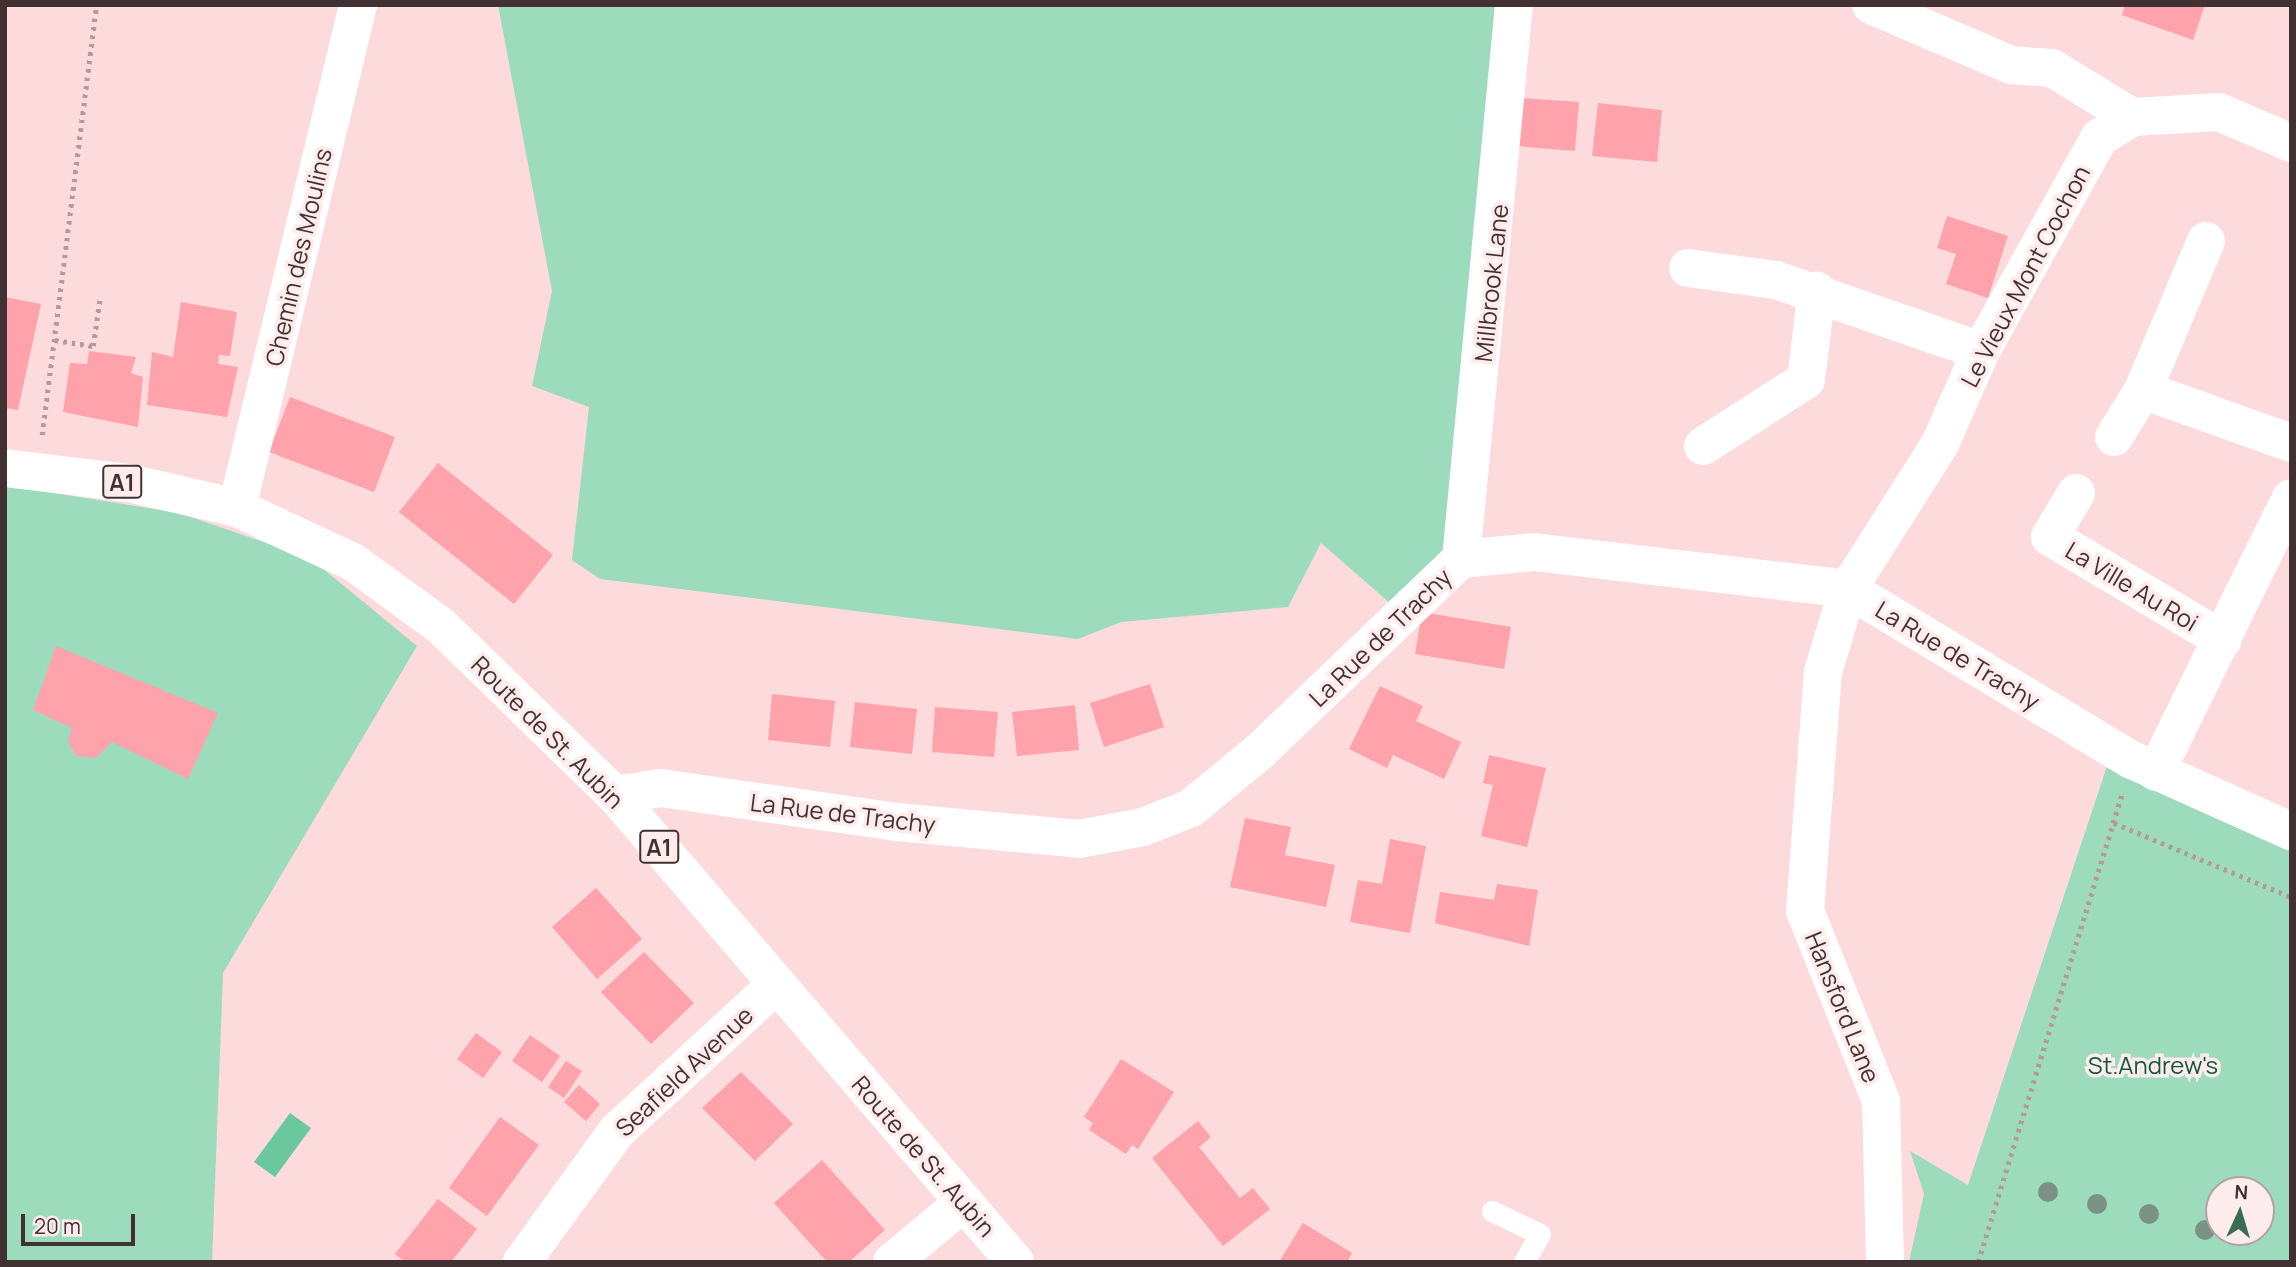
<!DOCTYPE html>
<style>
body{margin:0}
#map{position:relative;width:2296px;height:1267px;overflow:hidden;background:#fddadc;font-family:Manrope,sans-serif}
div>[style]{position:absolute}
.green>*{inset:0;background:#9cdbbc}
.water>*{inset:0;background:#6bc79d}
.building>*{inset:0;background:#fea3ab}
.path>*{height:4.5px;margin-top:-2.25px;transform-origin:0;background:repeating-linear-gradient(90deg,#b5999b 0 3.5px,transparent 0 8.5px)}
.service>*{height:21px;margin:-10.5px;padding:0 10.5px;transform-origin:10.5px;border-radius:10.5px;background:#fff}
.minor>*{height:38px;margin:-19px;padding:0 19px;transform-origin:19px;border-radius:19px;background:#fff}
.tertiary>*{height:38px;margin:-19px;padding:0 19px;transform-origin:19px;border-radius:19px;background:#fff}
.primary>*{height:38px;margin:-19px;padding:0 19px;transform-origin:19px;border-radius:19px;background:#fff}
.trees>*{width:20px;height:20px;margin:-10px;border-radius:50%;background:#7a9385}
span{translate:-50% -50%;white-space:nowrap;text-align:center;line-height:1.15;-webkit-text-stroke:7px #feeced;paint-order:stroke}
.shield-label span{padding:2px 5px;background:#feeced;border:2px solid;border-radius:5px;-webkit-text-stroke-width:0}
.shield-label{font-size:23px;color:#423133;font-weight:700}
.street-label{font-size:24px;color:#423133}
.park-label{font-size:24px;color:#0f593d}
.frame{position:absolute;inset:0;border:7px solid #423133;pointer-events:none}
.north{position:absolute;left:2205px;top:1176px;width:70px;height:70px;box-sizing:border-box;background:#feeced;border:2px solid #b3a1a3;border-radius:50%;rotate:4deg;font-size:19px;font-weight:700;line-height:28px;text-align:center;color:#423133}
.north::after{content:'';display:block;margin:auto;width:24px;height:32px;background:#366d54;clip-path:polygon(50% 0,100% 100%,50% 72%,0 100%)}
.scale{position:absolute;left:21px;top:1214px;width:114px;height:32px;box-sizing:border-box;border:4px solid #423133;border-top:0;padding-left:9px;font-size:21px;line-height:24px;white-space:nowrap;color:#423133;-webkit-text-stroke:5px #feeced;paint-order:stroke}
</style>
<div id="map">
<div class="green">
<i style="clip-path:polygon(498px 5px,1500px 5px,1449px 547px,1391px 604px,1321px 543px,1288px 607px,1121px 622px,1078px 639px,600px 579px,572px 560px,589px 407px,532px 386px,552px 291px)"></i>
<i style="clip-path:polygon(5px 485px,179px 513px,310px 558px,417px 646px,223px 973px,212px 1262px,5px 1262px)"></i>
<i style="clip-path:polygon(evenodd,2107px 766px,2291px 841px,2291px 1262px,1909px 1262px,1924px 1194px,1910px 1151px,1968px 1185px,2107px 766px,2219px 1190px,2261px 1190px,2261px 1232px,2219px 1232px,2219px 1190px)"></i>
</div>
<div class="water">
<i style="clip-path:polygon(290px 1113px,311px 1128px,275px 1177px,254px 1162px)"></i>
</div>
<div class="building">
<i style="clip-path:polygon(2125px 5px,2205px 5px,2193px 40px,2122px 15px)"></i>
<i style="clip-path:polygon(1520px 98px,1579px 102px,1575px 151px,1516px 146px)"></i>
<i style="clip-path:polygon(1598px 103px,1662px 110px,1657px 162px,1592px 156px)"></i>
<i style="clip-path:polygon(1947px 216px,2008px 236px,1988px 298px,1946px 284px,1956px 254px,1937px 248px)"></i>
<i style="clip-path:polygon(5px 297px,41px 304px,18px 410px,5px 408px)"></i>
<i style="clip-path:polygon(181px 302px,237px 312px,230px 356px,219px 355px,218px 364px,238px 367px,227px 417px,147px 405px,152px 352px,173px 357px)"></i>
<i style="clip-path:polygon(89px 351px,136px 357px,131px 373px,143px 377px,138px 427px,63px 412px,70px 363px,87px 364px)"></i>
<i style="clip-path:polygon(290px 397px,395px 437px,374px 492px,269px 452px)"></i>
<i style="clip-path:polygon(438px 463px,553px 555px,514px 604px,399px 512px)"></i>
<i style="clip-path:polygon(1422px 612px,1511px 627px,1504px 669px,1415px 654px)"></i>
<i style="clip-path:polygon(56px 646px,218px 713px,188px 779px,112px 742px,96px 758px,76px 756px,68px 741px,72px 728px,33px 710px)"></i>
<i style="clip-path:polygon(1150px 684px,1164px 727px,1104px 747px,1090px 703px)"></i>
<i style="clip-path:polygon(1380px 686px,1423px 706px,1416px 721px,1461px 742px,1444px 779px,1393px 755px,1387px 768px,1349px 749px)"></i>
<i style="clip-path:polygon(772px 694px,835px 701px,830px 747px,768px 740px)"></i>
<i style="clip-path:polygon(855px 702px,917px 709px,912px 754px,850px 747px)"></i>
<i style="clip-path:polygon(1075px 705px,1079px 750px,1017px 756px,1012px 712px)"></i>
<i style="clip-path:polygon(935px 707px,998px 712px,994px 757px,932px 752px)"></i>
<i style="clip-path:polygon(1489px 755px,1546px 768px,1527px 847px,1481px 836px,1493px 785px,1483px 783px)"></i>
<i style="clip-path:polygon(1245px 818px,1291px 827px,1285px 855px,1335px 865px,1326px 907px,1230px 887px)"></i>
<i style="clip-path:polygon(1390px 839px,1426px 846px,1410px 933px,1350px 922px,1358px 880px,1382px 884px)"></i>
<i style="clip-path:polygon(1497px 884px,1538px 890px,1529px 946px,1435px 923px,1440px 892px,1494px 900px)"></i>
<i style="clip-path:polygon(596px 888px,642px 939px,597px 979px,552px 927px)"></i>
<i style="clip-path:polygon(644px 952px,694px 1003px,651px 1044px,601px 992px)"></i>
<i style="clip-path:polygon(476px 1033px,502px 1052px,483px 1078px,457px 1059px)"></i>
<i style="clip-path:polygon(530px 1035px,560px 1056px,542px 1082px,512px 1061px)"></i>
<i style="clip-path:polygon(1121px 1059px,1174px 1092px,1138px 1149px,1132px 1145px,1126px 1154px,1089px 1130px,1093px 1123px,1084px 1117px)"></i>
<i style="clip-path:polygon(566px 1061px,582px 1071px,564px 1098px,548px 1087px)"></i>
<i style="clip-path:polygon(741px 1072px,793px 1124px,755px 1161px,702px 1108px)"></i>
<i style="clip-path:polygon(579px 1085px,600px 1104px,586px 1121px,564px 1102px)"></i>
<i style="clip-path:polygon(500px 1117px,539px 1145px,487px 1216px,449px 1188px)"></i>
<i style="clip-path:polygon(1198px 1121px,1211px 1137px,1199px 1147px,1240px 1198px,1253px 1188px,1270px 1209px,1223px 1246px,1152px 1158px)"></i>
<i style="clip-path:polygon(822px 1160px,885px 1230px,849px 1262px,827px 1262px,774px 1203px)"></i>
<i style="clip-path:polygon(438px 1199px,477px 1229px,451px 1262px,405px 1262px,395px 1254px)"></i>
<i style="clip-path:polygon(1303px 1223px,1352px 1253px,1347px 1262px,1279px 1262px)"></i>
</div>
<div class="path">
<i style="left:55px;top:340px;width:38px;rotate:9deg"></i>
<i style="left:93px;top:346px;width:49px;rotate:-81.7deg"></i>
<i style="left:42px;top:435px;width:433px;rotate:-82.8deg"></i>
<i style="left:2114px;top:823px;width:192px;rotate:22.7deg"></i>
<i style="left:1978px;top:1262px;width:489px;rotate:-72.9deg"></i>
</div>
<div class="service">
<i style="left:1492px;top:1211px;width:53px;rotate:25.6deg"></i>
<i style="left:1540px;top:1234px;width:32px;rotate:120deg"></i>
</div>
<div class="minor">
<i style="left:1871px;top:5px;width:152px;rotate:23.2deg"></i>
<i style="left:2011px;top:65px;width:41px;rotate:4.2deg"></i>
<i style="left:2052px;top:68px;width:94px;rotate:31.5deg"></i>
<i style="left:2206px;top:241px;width:162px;rotate:112.9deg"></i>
<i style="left:2143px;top:390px;width:157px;rotate:19.7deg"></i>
<i style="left:1688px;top:268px;width:89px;rotate:7.8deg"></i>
<i style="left:1776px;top:280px;width:217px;rotate:19.1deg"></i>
<i style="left:2114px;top:437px;width:55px;rotate:-58.3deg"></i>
<i style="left:1703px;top:446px;width:122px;rotate:-32.7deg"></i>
<i style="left:1806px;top:380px;width:90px;rotate:-83deg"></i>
<i style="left:2076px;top:493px;width:51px;rotate:120.6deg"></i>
<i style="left:2050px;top:537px;width:201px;rotate:30.8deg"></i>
<i style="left:1461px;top:559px;width:557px;rotate:-84.54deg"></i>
<i style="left:2156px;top:772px;width:305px;rotate:-63.8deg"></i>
<i style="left:615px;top:795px;width:47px;rotate:-8.7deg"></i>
<i style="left:661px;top:788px;width:238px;rotate:8.2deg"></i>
<i style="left:897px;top:822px;width:183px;rotate:5.3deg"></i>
<i style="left:1079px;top:839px;width:65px;rotate:-10.6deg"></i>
<i style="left:1143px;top:827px;width:52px;rotate:-21.6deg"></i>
<i style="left:1191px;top:808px;width:88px;rotate:-39.5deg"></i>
<i style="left:1259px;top:752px;width:279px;rotate:-43.7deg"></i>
<i style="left:1461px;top:559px;width:73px;rotate:-5.5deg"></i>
<i style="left:1534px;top:552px;width:316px;rotate:6.7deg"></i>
<i style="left:1848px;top:589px;width:332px;rotate:31.1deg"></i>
<i style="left:2132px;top:760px;width:174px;rotate:24.1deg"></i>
<i style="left:522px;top:1262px;width:162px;rotate:-54.1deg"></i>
<i style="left:617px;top:1131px;width:216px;rotate:-42.6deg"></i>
<i style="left:892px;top:1262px;width:94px;rotate:-39.8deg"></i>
<i style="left:1885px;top:1262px;width:161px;rotate:-91.4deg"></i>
<i style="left:1881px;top:1101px;width:205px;rotate:-111.8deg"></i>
<i style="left:1805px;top:911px;width:240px;rotate:-85.7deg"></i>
<i style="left:1823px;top:672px;width:87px;rotate:-73.2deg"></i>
<i style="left:1848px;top:589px;width:172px;rotate:-57.6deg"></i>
<i style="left:1940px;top:444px;width:102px;rotate:-66.2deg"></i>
<i style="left:1981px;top:351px;width:244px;rotate:-61deg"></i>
<i style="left:2099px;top:138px;width:39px;rotate:-32deg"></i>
<i style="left:2132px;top:117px;width:87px;rotate:-3.3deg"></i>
<i style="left:2219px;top:112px;width:78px;rotate:23.3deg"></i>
</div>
<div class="tertiary">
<i style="left:237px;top:508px;width:517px;rotate:-76.47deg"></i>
</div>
<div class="primary">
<i style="left:5px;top:468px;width:125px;rotate:6.9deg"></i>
<i style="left:129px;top:483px;width:111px;rotate:13deg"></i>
<i style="left:237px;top:508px;width:128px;rotate:25deg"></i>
<i style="left:353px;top:562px;width:109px;rotate:36deg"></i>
<i style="left:441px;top:626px;width:243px;rotate:44.2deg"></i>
<i style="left:615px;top:795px;width:615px;rotate:49.42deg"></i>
</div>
<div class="trees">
<i style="left:2048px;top:1192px"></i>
<i style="left:2097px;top:1204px"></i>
<i style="left:2149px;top:1214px"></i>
<i style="left:2205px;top:1230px"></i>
</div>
<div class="shield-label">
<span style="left:122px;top:482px">A1</span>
<span style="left:659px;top:847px">A1</span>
</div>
<div class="street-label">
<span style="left:298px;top:257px;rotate:-77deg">Chemin des Moulins</span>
<span style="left:2025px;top:276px;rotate:-62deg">Le Vieux Mont Cochon</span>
<span style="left:1491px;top:283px;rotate:-84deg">Millbrook Lane</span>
<span style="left:2132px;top:586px;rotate:31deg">La Ville Au Roi</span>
<span style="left:1380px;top:637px;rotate:-44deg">La Rue de Trachy</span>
<span style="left:1958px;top:655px;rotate:31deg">La Rue de Trachy</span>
<span style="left:548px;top:732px;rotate:45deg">Route de St. Aubin</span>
<span style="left:843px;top:813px;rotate:7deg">La Rue de Trachy</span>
<span style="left:1843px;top:1007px;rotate:68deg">Hansford Lane</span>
<span style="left:684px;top:1071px;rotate:-43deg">Seafield Avenue</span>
<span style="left:924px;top:1156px;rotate:49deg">Route de St. Aubin</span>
</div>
<div class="park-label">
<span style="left:2153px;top:1065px">St.Andrew's</span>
</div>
<div class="frame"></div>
<div class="north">N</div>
<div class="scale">20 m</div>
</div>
